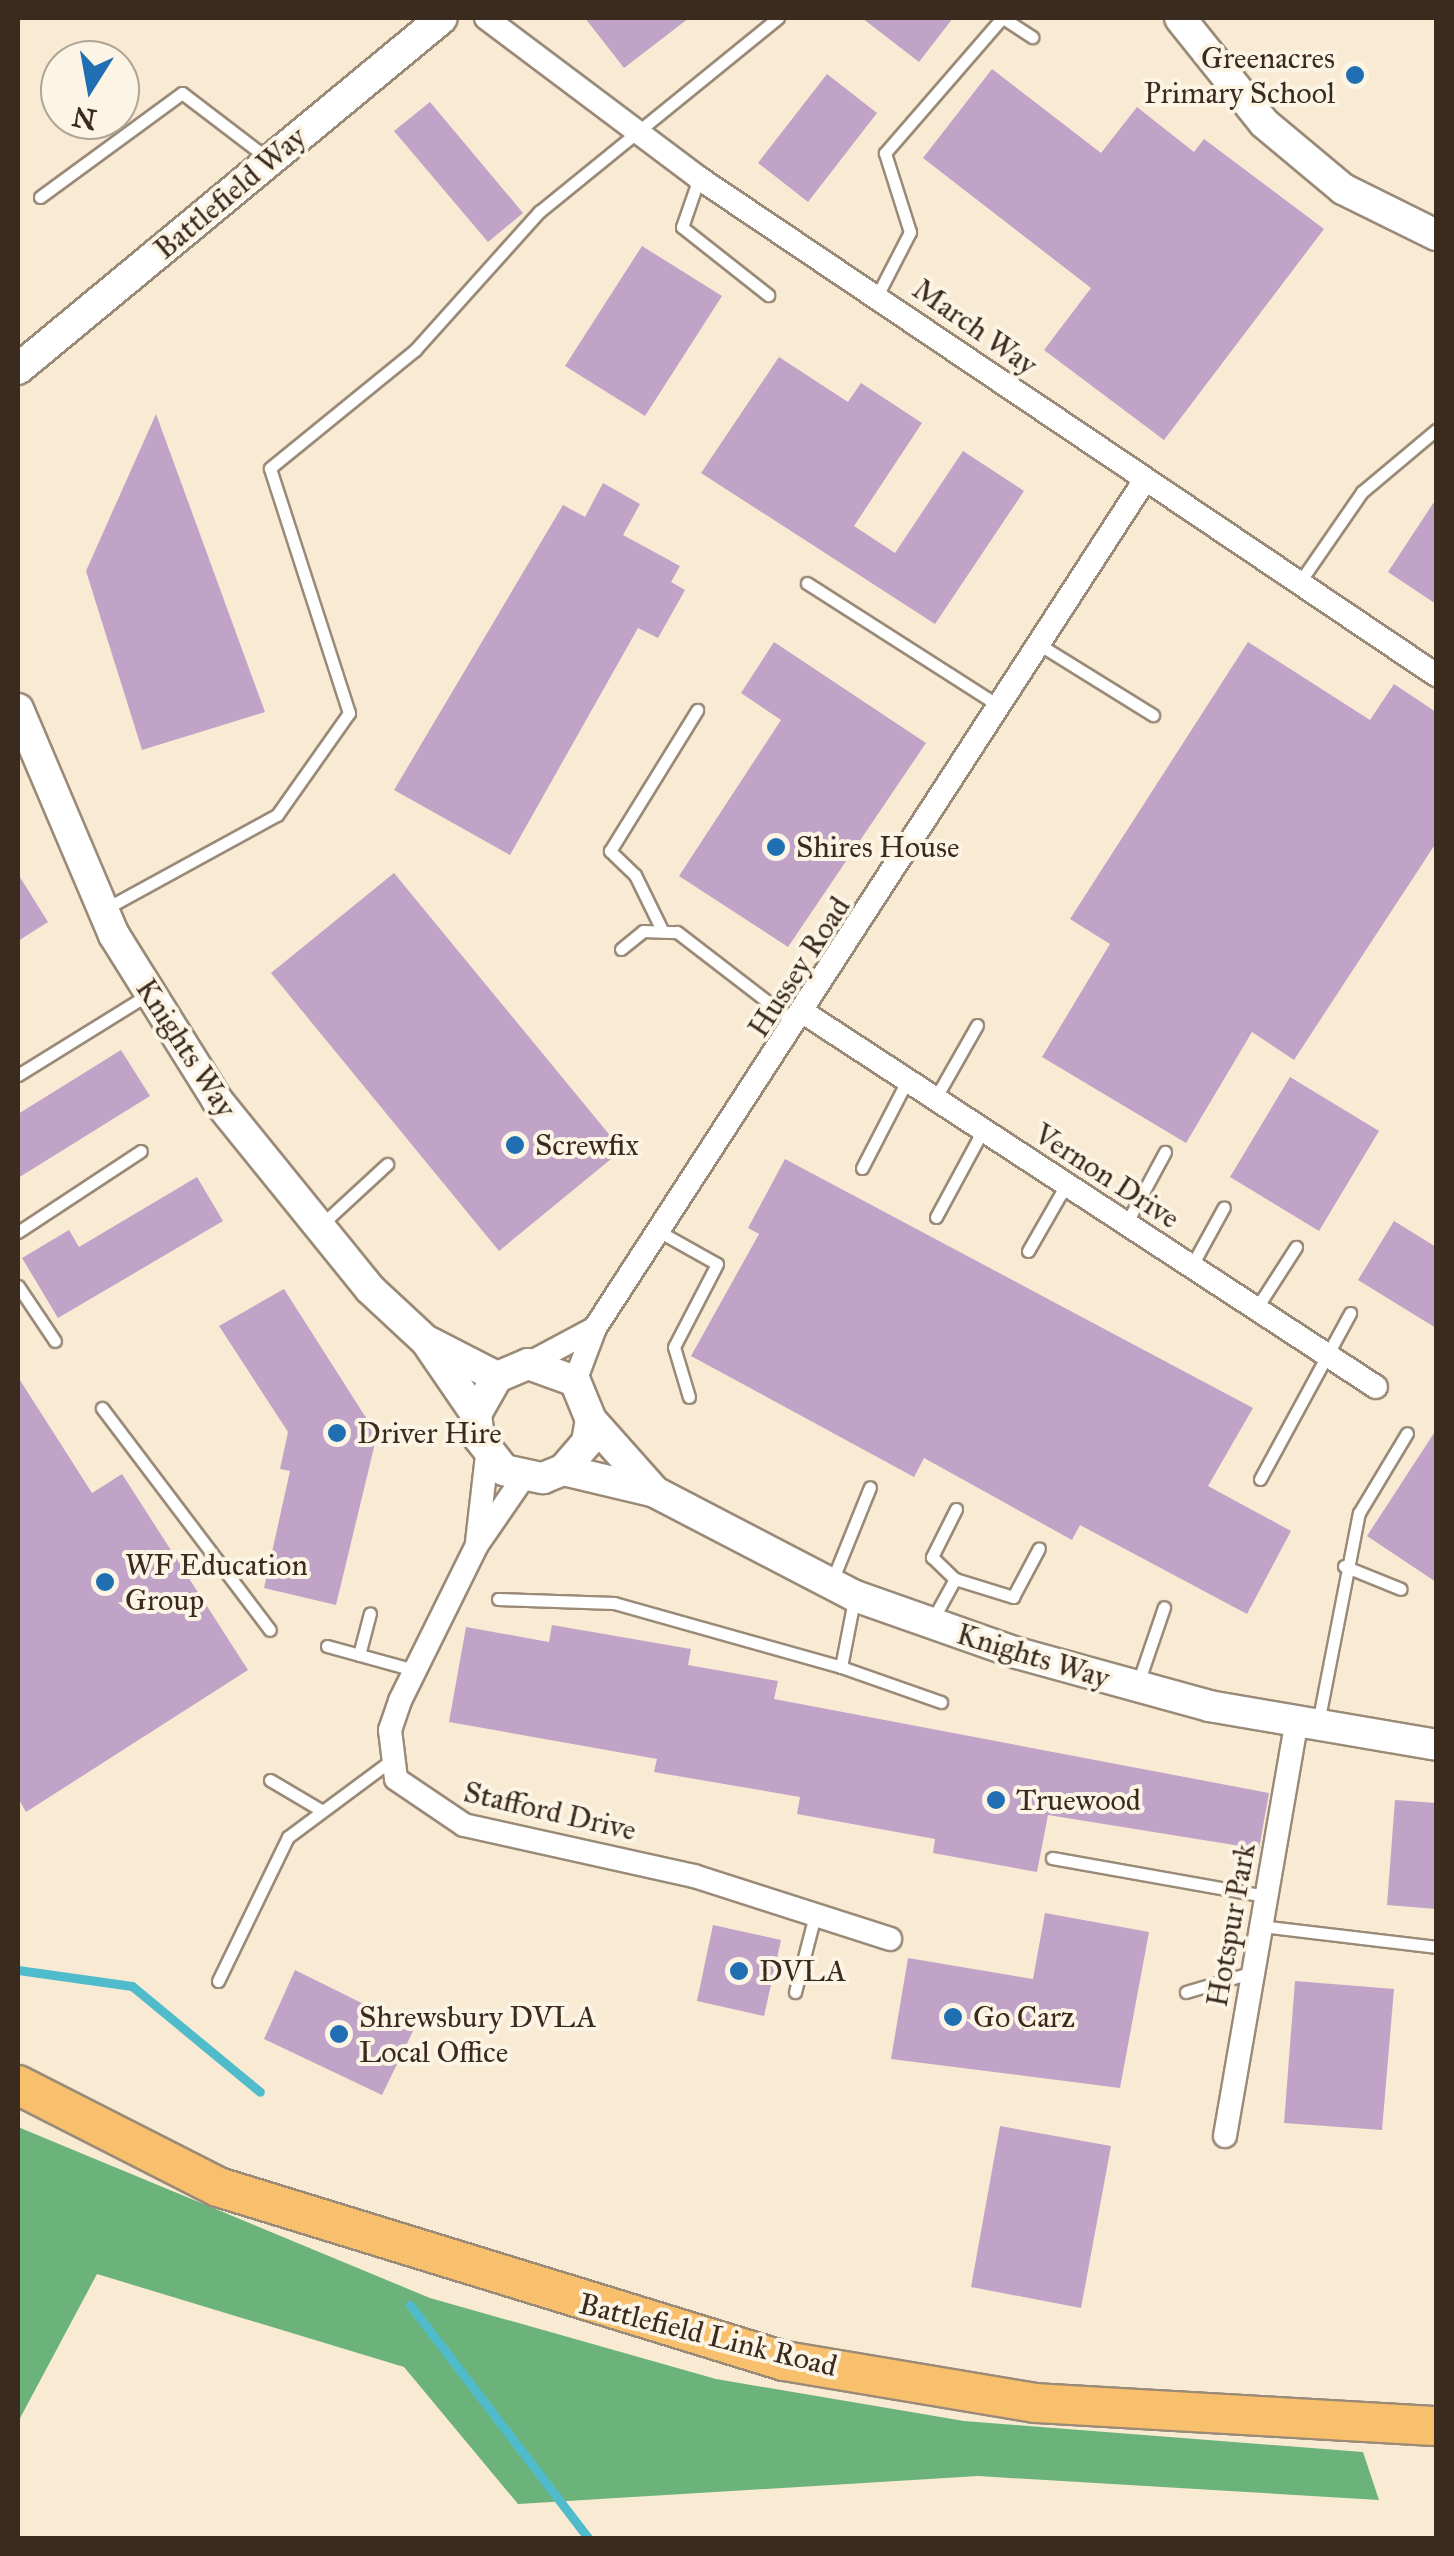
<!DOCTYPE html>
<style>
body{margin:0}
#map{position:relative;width:1454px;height:2556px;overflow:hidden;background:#f8ead3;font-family:"IM FELL Great Primer",serif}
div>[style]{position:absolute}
.forest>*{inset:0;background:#6bb37a}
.stream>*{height:9px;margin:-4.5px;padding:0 4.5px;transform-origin:4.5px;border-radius:4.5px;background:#50bccb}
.building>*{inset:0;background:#c2a3c8}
.roads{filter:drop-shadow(2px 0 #9a8a78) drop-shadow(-2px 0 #9a8a78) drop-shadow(0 2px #9a8a78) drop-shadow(0 -2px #9a8a78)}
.service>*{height:11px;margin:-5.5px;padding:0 5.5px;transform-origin:5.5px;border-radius:5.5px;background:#fff}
.minor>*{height:22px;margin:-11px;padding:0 11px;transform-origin:11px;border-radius:11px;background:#fff}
.tertiary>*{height:30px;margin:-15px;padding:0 15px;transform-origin:15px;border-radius:15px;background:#fff}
.primary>*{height:38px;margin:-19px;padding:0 19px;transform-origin:19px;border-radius:19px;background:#f8bf6c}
.dots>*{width:28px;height:28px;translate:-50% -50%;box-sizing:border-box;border:5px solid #fcf5e5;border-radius:50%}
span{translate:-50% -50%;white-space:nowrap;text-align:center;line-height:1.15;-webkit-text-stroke:8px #fcf5e5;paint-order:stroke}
.poi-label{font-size:30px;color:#3b2a1e}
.right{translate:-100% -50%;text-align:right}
.left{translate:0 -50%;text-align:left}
.street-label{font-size:30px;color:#3b2a1e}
.frame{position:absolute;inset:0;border:20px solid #3b2a1e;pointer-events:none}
.north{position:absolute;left:40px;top:40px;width:100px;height:100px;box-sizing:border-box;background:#fcf5e5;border:2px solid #afa495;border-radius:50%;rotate:191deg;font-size:28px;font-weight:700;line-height:40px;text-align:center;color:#3b2a1e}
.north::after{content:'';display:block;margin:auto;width:35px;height:45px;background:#1f6fb2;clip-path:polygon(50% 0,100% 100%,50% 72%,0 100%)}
</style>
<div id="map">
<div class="forest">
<i style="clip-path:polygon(18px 2127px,430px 2298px,716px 2379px,964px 2421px,1363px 2452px,1379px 2500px,978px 2476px,518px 2504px,404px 2367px,97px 2274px,18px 2422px)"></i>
</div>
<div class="stream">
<i style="left:18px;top:1970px;width:115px;rotate:8deg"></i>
<i style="left:132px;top:1986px;width:166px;rotate:39.6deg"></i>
<i style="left:410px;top:2305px;width:293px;rotate:52.6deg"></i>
</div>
<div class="building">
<i style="clip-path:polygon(585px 18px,689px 18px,624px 68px)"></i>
<i style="clip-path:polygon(862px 18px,953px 18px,919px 62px)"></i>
<i style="clip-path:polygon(992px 69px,1101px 153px,1137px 107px,1194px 152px,1204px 139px,1324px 229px,1164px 440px,1044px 350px,1091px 288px,923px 158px)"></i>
<i style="clip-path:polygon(827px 74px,877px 113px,808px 202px,758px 163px)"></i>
<i style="clip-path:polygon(430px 102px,523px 213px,488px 242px,394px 131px)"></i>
<i style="clip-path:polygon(642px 246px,722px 296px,645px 416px,565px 366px)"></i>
<i style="clip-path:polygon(779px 357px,848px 402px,861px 383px,922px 423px,854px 526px,895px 553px,963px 451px,1024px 491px,935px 624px,701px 473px)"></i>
<i style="clip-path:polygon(156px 414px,265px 712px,142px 750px,86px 571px)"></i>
<i style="clip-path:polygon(603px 483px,640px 504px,623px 535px,680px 566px,671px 582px,685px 590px,658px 638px,638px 628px,510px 855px,394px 790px,563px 505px,585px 517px)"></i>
<i style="clip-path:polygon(1436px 499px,1436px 604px,1388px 572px)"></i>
<i style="clip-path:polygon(774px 642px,926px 743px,788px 947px,679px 876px,781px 720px,741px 693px)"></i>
<i style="clip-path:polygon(1248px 642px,1370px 720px,1394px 684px,1436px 712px,1436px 843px,1294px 1060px,1252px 1032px,1186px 1143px,1042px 1057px,1110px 944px,1070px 919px)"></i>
<i style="clip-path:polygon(394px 873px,622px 1150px,499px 1251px,271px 973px)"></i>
<i style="clip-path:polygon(18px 874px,48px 922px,18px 941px)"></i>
<i style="clip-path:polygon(121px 1050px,150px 1096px,18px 1178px,18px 1114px)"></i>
<i style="clip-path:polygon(1290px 1077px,1379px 1131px,1319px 1231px,1230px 1177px)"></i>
<i style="clip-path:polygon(785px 1159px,1253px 1408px,1208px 1486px,1291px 1531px,1247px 1614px,1080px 1525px,1072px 1540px,924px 1458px,914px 1477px,691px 1356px,759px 1234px,748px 1228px)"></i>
<i style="clip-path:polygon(197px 1177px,223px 1221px,58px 1318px,22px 1258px,69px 1230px,79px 1247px)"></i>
<i style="clip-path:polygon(1394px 1221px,1436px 1247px,1436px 1328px,1358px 1280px)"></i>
<i style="clip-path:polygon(284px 1289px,377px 1435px,336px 1605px,264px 1588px,290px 1471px,280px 1469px,288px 1432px,219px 1326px)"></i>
<i style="clip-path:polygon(18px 1377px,92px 1493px,122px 1474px,248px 1670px,26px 1812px,18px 1798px)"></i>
<i style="clip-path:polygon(1436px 1430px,1436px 1582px,1367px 1536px)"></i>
<i style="clip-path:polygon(552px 1625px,691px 1649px,688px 1665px,778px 1681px,774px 1699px,1269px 1793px,1259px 1849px,1048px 1815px,1037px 1872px,933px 1853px,935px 1839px,797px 1814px,800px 1797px,654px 1772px,657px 1759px,449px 1722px,466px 1627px,549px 1642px)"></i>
<i style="clip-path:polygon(1395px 1800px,1436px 1803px,1436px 1909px,1387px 1905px)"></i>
<i style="clip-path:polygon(1045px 1913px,1149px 1932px,1120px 2088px,891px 2059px,908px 1958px,1033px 1979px)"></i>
<i style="clip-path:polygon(713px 1925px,781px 1940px,764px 2016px,697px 2001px)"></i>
<i style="clip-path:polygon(295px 1970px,414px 2029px,382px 2095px,264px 2039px)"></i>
<i style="clip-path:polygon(1295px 1981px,1394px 1989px,1382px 2130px,1284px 2123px)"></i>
<i style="clip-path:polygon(1000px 2126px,1111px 2146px,1081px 2308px,971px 2287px)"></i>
</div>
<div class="roads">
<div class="service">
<i style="left:1003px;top:18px;width:35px;rotate:33deg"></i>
<i style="left:699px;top:178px;width:52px;rotate:109.1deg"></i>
<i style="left:682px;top:227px;width:110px;rotate:38.3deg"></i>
<i style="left:40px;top:197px;width:176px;rotate:-36.2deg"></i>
<i style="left:182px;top:93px;width:111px;rotate:37.3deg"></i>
<i style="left:878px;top:294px;width:70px;rotate:-62.7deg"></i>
<i style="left:910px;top:232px;width:83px;rotate:-107.6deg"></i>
<i style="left:885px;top:153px;width:179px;rotate:-49.1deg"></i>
<i style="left:807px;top:583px;width:230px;rotate:32.6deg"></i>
<i style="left:1299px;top:583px;width:111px;rotate:-55.3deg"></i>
<i style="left:1362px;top:492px;width:97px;rotate:-40deg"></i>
<i style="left:1040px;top:645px;width:133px;rotate:31.8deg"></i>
<i style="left:105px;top:909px;width:196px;rotate:-28.7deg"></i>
<i style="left:277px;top:815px;width:125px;rotate:-54.8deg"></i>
<i style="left:349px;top:713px;width:257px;rotate:-107.9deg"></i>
<i style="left:270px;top:468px;width:187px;rotate:-39.1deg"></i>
<i style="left:415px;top:350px;width:186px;rotate:-48.1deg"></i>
<i style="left:539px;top:212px;width:308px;rotate:-39.1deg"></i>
<i style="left:661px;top:928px;width:59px;rotate:-116.1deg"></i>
<i style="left:635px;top:875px;width:35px;rotate:-136deg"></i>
<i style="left:610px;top:851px;width:166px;rotate:-58.3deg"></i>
<i style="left:621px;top:949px;width:28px;rotate:-39deg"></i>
<i style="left:643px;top:931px;width:34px;rotate:2deg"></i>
<i style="left:677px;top:932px;width:148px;rotate:37.6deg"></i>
<i style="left:18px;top:1075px;width:155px;rotate:-31.8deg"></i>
<i style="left:935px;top:1099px;width:85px;rotate:-60.4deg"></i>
<i style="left:862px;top:1168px;width:98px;rotate:-62.7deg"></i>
<i style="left:936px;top:1217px;width:99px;rotate:-61.6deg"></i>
<i style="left:1126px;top:1224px;width:82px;rotate:-61.6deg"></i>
<i style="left:321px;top:1225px;width:90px;rotate:-42.7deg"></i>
<i style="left:18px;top:1232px;width:147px;rotate:-33.4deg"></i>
<i style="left:660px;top:1232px;width:65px;rotate:29.3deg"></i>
<i style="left:717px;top:1264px;width:93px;rotate:117.4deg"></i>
<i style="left:674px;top:1347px;width:52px;rotate:73.3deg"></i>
<i style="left:1028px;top:1251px;width:76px;rotate:-60.1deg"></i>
<i style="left:1191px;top:1267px;width:68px;rotate:-61.2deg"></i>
<i style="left:18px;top:1286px;width:66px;rotate:56.1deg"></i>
<i style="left:1256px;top:1309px;width:74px;rotate:-57.2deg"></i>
<i style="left:102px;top:1408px;width:278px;rotate:52.9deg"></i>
<i style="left:1260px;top:1479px;width:189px;rotate:-61.5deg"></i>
<i style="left:956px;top:1509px;width:54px;rotate:116.6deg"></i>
<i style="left:932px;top:1557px;width:32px;rotate:44deg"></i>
<i style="left:955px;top:1579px;width:61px;rotate:17.2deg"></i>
<i style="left:1013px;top:1597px;width:55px;rotate:-62deg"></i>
<i style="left:1344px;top:1566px;width:61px;rotate:22deg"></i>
<i style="left:832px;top:1581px;width:101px;rotate:-68deg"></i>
<i style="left:498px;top:1599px;width:116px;rotate:2deg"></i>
<i style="left:614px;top:1603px;width:236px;rotate:15.7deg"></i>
<i style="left:841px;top:1667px;width:68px;rotate:-79deg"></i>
<i style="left:933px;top:1619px;width:46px;rotate:-61.2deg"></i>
<i style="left:327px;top:1646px;width:90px;rotate:15.4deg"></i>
<i style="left:359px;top:1655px;width:43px;rotate:-75.3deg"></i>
<i style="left:841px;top:1667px;width:106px;rotate:19.3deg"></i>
<i style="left:1138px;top:1683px;width:80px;rotate:-71.1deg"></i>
<i style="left:1318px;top:1723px;width:214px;rotate:-79deg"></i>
<i style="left:1359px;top:1513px;width:93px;rotate:-59deg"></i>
<i style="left:270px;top:1780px;width:57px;rotate:30.6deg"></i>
<i style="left:1052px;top:1858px;width:217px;rotate:10.1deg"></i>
<i style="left:1261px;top:1926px;width:176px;rotate:6.8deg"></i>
<i style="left:218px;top:1981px;width:160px;rotate:-64.1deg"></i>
<i style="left:288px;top:1837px;width:126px;rotate:-36.6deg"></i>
<i style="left:795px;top:1992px;width:80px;rotate:-75.4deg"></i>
<i style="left:1186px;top:1992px;width:70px;rotate:-16.6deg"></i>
</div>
<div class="minor">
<i style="left:486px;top:18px;width:266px;rotate:36.9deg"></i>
<i style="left:699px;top:178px;width:889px;rotate:33.99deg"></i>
<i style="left:806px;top:1014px;width:681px;rotate:33.2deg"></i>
<i style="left:528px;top:1364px;width:76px;rotate:-28.2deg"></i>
<i style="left:575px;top:1381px;width:57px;rotate:-69.3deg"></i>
<i style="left:595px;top:1328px;width:1007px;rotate:-57.04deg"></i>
<i style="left:523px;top:1478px;width:81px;rotate:124.5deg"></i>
<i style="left:477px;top:1545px;width:174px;rotate:116.3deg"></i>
<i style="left:400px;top:1701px;width:31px;rotate:109deg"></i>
<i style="left:390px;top:1730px;width:49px;rotate:83deg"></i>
<i style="left:396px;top:1779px;width:82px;rotate:34.1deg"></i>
<i style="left:464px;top:1825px;width:236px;rotate:12.5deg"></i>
<i style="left:694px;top:1876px;width:206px;rotate:17.8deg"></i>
<i style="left:477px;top:1542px;width:88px;rotate:-83.4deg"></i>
<i style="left:1225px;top:2136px;width:418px;rotate:-80.2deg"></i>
</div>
<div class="tertiary">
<i style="left:1180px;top:18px;width:134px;rotate:51.3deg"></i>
<i style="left:1264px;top:123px;width:103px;rotate:39.9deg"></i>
<i style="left:1343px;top:189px;width:104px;rotate:26.3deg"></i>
<i style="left:18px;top:369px;width:550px;rotate:-39.62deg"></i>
<i style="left:18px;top:709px;width:246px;rotate:67deg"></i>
<i style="left:114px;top:935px;width:195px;rotate:58deg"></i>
<i style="left:217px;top:1100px;width:243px;rotate:51deg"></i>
<i style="left:370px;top:1289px;width:76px;rotate:42.9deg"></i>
<i style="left:426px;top:1341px;width:88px;rotate:55.6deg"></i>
<i style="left:429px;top:1342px;width:76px;rotate:27.2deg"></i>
<i style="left:591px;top:1420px;width:96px;rotate:48.4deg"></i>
<i style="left:563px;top:1470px;width:37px;rotate:-49deg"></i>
<i style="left:587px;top:1442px;width:22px;rotate:-80deg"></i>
<i style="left:591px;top:1420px;width:42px;rotate:-112.3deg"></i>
<i style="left:575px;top:1381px;width:50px;rotate:-160.1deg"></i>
<i style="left:528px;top:1364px;width:34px;rotate:157deg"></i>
<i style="left:497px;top:1377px;width:43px;rotate:119.6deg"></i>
<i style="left:476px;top:1414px;width:24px;rotate:83deg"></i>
<i style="left:479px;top:1438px;width:41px;rotate:52deg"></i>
<i style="left:504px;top:1470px;width:40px;rotate:12deg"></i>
<i style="left:543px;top:1478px;width:22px;rotate:-22deg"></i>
<i style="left:563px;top:1470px;width:95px;rotate:13.4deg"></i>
<i style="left:655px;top:1492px;width:225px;rotate:27.5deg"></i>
<i style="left:855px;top:1596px;width:172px;rotate:19.4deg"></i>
<i style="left:1017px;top:1653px;width:199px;rotate:15.4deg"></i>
<i style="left:1209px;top:1706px;width:230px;rotate:9.7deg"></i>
</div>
<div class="primary">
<i style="left:18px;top:2085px;width:225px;rotate:27deg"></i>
<i style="left:218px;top:2187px;width:592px;rotate:17.09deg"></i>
<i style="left:784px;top:2361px;width:254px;rotate:9.5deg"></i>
<i style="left:1035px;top:2403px;width:402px;rotate:3.3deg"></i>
</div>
</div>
<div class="dots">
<i style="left:1355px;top:75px;background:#1f6fb2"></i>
<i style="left:776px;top:847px;background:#1f6fb2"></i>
<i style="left:515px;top:1145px;background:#1f6fb2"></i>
<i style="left:337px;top:1433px;background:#1f6fb2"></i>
<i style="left:105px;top:1582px;background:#1f6fb2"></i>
<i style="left:996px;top:1800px;background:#1f6fb2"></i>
<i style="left:739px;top:1971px;background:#1f6fb2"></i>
<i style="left:953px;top:2017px;background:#1f6fb2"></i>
<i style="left:339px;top:2034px;background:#1f6fb2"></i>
</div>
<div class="poi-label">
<span class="right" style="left:1335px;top:75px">Greenacres<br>Primary School</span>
<span class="left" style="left:796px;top:847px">Shires House</span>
<span class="left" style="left:535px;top:1145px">Screwfix</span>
<span class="left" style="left:357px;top:1433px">Driver Hire</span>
<span class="left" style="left:125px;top:1582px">WF Education<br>Group</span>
<span class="left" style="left:1016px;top:1800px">Truewood</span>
<span class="left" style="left:759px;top:1971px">DVLA</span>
<span class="left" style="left:359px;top:2034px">Shrewsbury DVLA<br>Local Office</span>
<span class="left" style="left:973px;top:2017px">Go Carz</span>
</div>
<div class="street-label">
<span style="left:230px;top:193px;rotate:-40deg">Battlefield Way</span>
<span style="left:975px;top:327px;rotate:35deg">March Way</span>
<span style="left:799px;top:967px;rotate:-57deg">Hussey Road</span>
<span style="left:186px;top:1048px;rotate:57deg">Knights Way</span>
<span style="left:1107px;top:1176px;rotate:33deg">Vernon Drive</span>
<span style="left:1033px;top:1656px;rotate:17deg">Knights Way</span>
<span style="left:550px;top:1811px;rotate:13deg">Stafford Drive</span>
<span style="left:1231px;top:1925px;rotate:-80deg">Hotspur Park</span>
<span style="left:708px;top:2335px;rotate:14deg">Battlefield Link Road</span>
</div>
<div class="frame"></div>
<div class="north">N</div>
</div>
